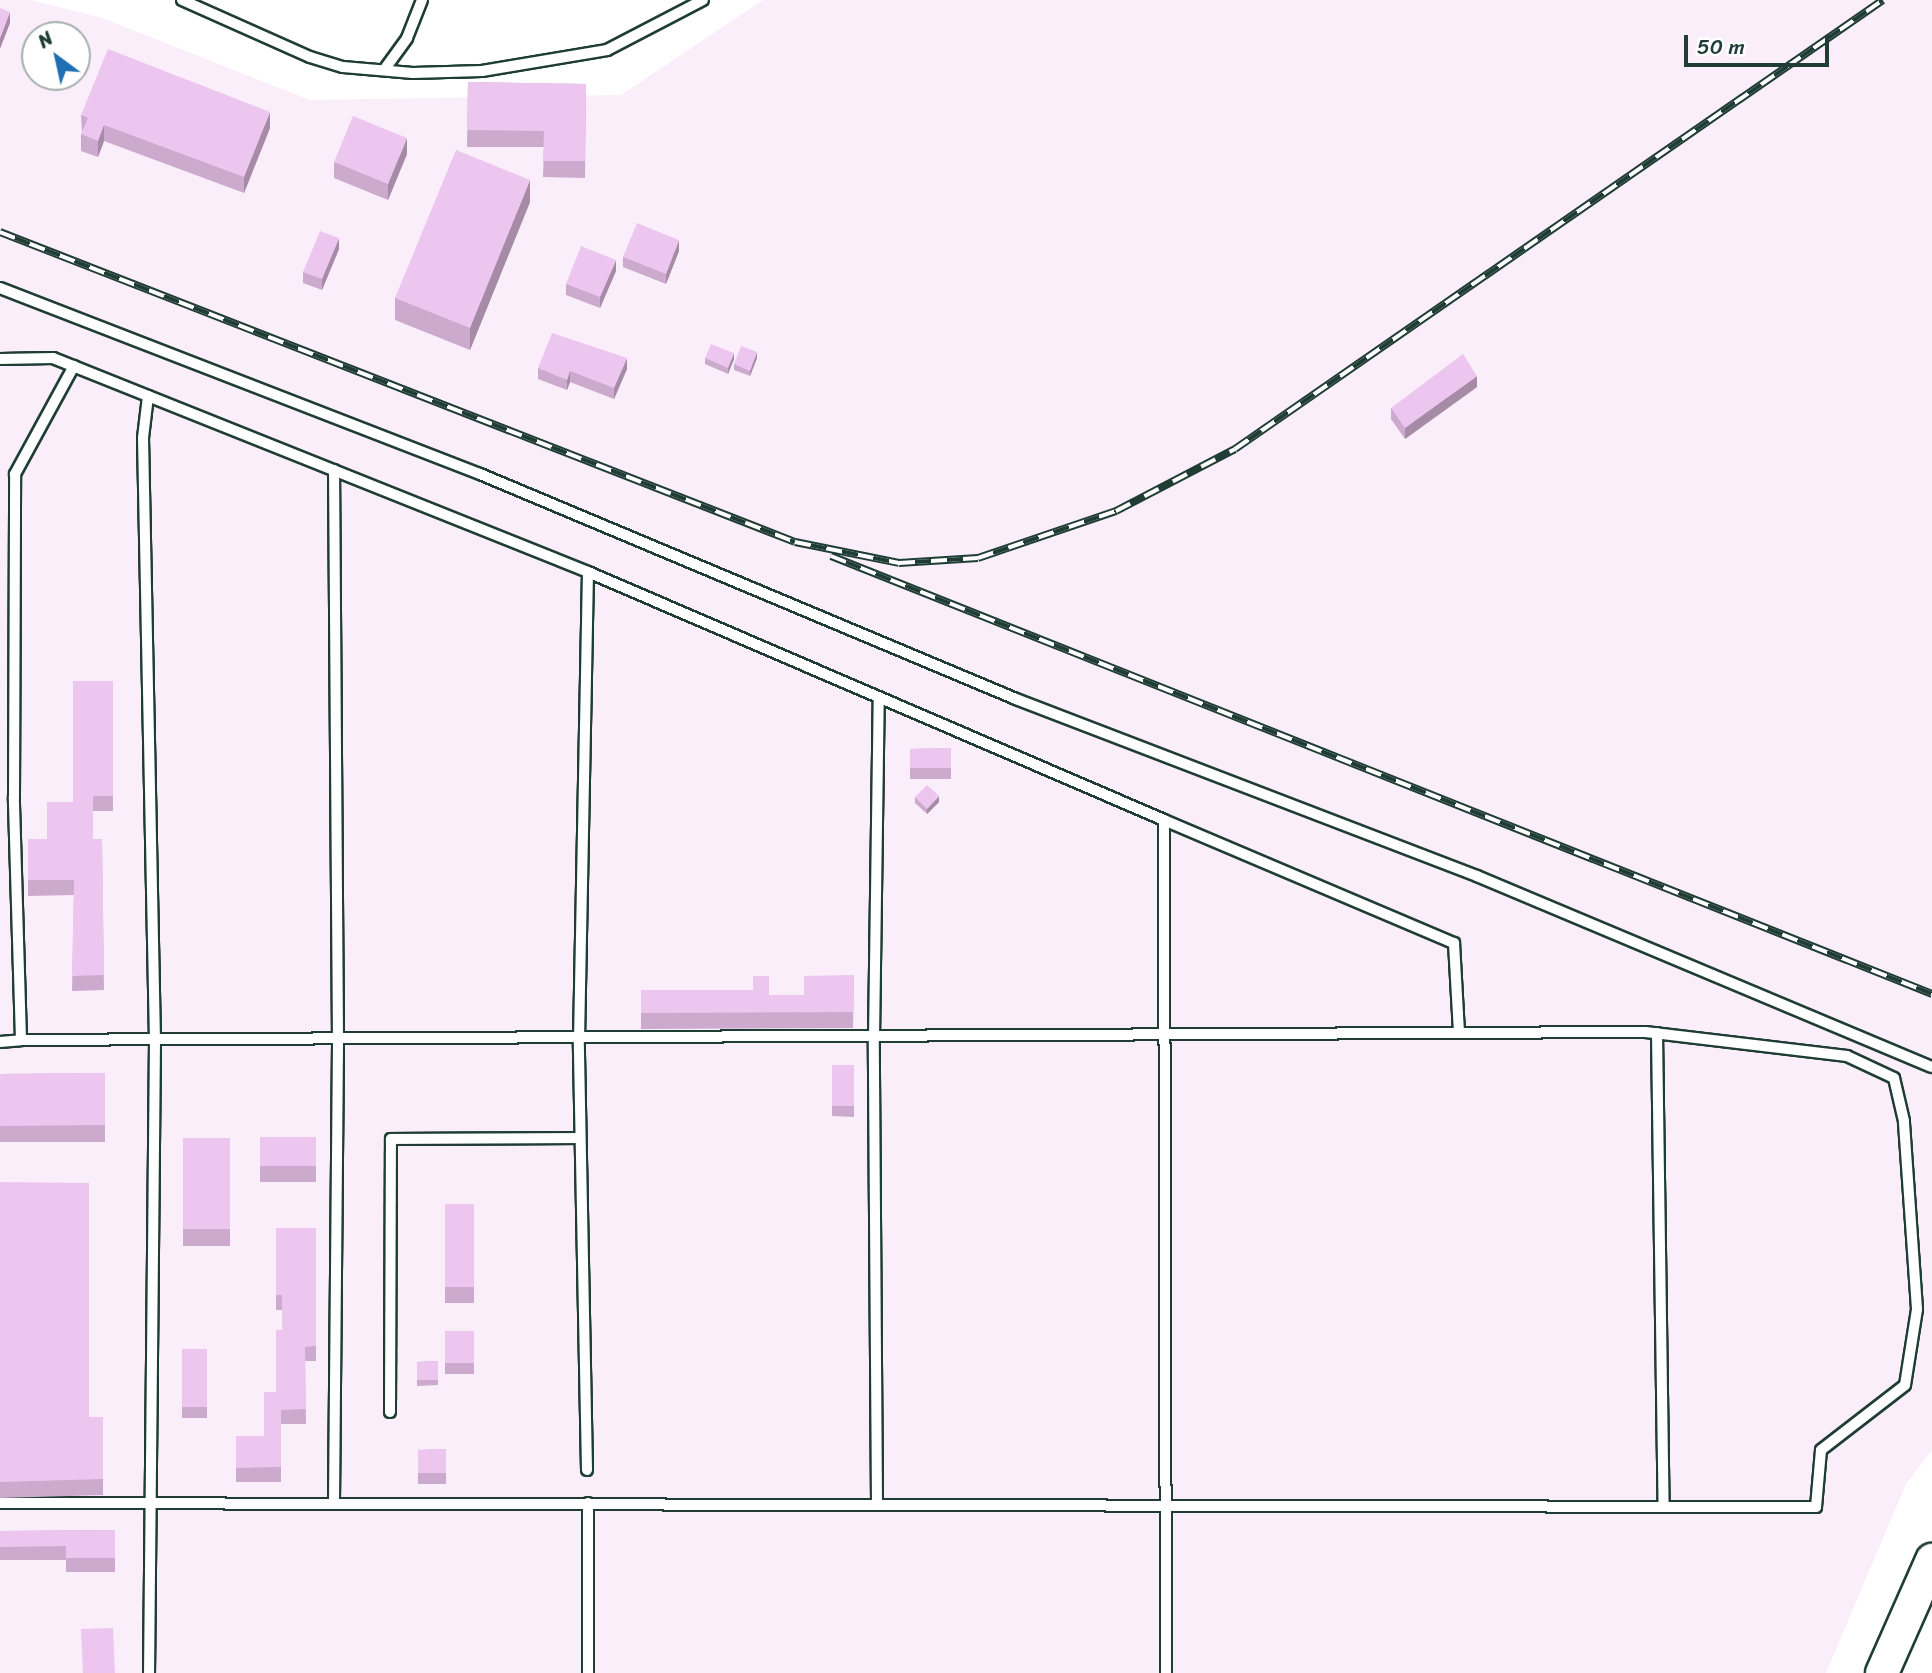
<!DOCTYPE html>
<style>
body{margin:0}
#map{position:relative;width:1932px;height:1673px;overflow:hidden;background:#fff;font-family:Sriracha,sans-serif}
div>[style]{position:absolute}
.built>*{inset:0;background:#faeefa}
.roads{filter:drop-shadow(2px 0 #1f3d34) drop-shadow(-2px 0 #1f3d34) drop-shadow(0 2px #1f3d34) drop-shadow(0 -2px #1f3d34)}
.lane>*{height:10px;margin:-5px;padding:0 5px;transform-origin:5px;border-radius:5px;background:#fff}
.secondary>*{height:32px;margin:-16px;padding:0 16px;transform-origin:16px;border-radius:16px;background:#fff}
.rail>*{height:8px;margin-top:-4px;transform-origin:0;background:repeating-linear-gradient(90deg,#fff 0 16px,#1f3d34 0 32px);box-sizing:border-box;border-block:2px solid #1f3d34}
.wall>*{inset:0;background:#ccaace}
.shaded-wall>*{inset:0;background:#a68ba7}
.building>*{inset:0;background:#edc6ef}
span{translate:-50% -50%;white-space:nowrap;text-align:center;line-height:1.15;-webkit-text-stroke:5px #fff;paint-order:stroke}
.north{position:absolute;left:21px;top:21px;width:70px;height:70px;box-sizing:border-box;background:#fff;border:2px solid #a5b1ae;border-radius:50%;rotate:327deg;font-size:19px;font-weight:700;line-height:28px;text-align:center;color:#1f3d34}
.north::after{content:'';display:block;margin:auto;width:24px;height:32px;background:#1f6fb2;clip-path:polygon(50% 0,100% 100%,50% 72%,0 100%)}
.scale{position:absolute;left:1684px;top:35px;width:145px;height:32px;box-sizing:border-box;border:4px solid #1f3d34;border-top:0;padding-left:9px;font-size:21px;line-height:24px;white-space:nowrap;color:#1f3d34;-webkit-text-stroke:5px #fff;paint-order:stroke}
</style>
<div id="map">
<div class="built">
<i style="clip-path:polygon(evenodd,0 0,31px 0,102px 18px,310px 100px,621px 95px,763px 0,1932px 0,1932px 1450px,1906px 1484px,1826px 1673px,0 1673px,0 0,35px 35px,77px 35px,77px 77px,35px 77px,35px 35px)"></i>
</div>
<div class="roads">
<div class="lane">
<i style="left:182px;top:0;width:140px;rotate:24deg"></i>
<i style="left:310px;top:57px;width:34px;rotate:17deg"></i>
<i style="left:343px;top:67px;width:70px;rotate:4.9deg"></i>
<i style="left:413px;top:73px;width:69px;rotate:-1.7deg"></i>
<i style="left:482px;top:71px;width:127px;rotate:-9.5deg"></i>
<i style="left:607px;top:50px;width:108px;rotate:-27.5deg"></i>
<i style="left:384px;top:70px;width:39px;rotate:-54deg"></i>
<i style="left:407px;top:38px;width:41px;rotate:-68.5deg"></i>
<i style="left:0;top:288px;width:515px;rotate:21.18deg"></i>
<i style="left:480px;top:474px;width:581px;rotate:22.77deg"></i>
<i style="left:1016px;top:699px;width:494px;rotate:21deg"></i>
<i style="left:1477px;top:876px;width:493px;rotate:22.8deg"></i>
<i style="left:0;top:359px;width:53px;rotate:-1.1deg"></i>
<i style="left:53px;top:358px;width:576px;rotate:21.8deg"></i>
<i style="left:588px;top:572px;width:627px;rotate:23.29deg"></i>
<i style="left:1164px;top:820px;width:853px;rotate:89.87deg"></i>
<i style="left:148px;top:396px;width:42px;rotate:96.8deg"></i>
<i style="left:143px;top:438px;width:602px;rotate:88.86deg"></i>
<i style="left:155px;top:1040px;width:633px;rotate:90.54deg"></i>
<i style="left:1164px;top:820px;width:315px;rotate:23deg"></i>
<i style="left:1454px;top:943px;width:90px;rotate:86.8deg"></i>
<i style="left:1657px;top:1033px;width:473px;rotate:89.2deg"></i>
<i style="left:0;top:1042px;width:21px;rotate:-5deg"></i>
<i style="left:21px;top:1040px;width:243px;rotate:-91.7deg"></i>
<i style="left:14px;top:797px;width:323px;rotate:-89.8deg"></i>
<i style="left:15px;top:474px;width:123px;rotate:-61.4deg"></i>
<i style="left:390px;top:1412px;width:273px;rotate:-89.8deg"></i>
<i style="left:391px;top:1139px;width:189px;rotate:-0.3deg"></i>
<i style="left:587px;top:1470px;width:430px;rotate:-91.1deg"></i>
<i style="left:579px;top:1040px;width:468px;rotate:-88.9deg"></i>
<i style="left:334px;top:1502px;width:462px;rotate:-89.5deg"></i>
<i style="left:338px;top:1040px;width:570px;rotate:-90.4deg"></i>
<i style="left:0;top:1503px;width:1816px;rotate:0.13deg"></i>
<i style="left:1816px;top:1507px;width:57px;rotate:-85deg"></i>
<i style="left:1821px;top:1450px;width:106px;rotate:-37.7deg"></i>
<i style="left:1905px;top:1385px;width:77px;rotate:-81deg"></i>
<i style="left:1917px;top:1309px;width:188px;rotate:-94deg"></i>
<i style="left:1904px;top:1121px;width:44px;rotate:-103.1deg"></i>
<i style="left:1894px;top:1078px;width:52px;rotate:-154.9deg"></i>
<i style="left:1847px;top:1056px;width:203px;rotate:-173.2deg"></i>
<i style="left:1645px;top:1032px;width:1624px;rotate:179.72deg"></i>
<i style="left:588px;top:1503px;width:170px;rotate:90deg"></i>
<i style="left:877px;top:1503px;width:465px;rotate:-90.4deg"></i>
<i style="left:874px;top:1038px;width:341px;rotate:-89.2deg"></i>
</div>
<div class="secondary">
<i style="left:1882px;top:1673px;width:124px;rotate:-66.1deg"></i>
</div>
</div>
<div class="rail">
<i style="left:0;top:232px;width:853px;rotate:21.3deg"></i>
<i style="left:795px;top:542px;width:106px;rotate:11.4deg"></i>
<i style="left:899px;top:563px;width:79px;rotate:-3.6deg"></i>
<i style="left:978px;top:558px;width:146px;rotate:-18.8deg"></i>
<i style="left:1116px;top:511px;width:134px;rotate:-27.5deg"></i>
<i style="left:1235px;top:449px;width:788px;rotate:-34.72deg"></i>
<i style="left:831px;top:556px;width:1185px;rotate:21.69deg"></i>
</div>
<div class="wall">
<i style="clip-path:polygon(468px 82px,586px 84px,585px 178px,543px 177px,544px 147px,467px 147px)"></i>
<i style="clip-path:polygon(81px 115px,270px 128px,244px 193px,104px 141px,98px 157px,81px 151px,81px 134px,82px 132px)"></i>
<i style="clip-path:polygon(407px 154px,388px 200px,334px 178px,334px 162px)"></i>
<i style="clip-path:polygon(530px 202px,470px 350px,395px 320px,395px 298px)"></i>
<i style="clip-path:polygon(339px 249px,322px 290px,303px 283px,303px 272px)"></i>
<i style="clip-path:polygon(679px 251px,666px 284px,623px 267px,623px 257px)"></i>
<i style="clip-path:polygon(616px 271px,600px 308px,566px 295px,566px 284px)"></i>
<i style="clip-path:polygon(705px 358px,734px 359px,728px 374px,705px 364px)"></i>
<i style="clip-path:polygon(757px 358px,750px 376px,734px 370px,734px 364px)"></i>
<i style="clip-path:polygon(538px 368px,627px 369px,614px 399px,570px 382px,567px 390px,538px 379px)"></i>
<i style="clip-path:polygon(1477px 387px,1405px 439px,1391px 419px,1391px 408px)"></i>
<i style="clip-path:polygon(113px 681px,113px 811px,93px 811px,93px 839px,102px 839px,104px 990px,72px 991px,74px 895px,28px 896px,28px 839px,47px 839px,73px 802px)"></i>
<i style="clip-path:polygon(951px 748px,951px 779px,910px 779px,910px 749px)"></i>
<i style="clip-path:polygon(915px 797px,939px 802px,927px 814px,915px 803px)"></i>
<i style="clip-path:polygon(854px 975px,853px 1028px,641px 1029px,641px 990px,769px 995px,804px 995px)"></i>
<i style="clip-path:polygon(832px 1065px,854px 1065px,854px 1117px,832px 1116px)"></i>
<i style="clip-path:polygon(105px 1073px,105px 1142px,0 1142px,0 1074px)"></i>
<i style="clip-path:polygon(260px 1137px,316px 1137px,316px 1182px,260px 1182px)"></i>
<i style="clip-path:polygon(183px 1138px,230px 1138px,230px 1246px,183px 1246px)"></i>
<i style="clip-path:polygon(0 1182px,89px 1417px,103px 1417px,103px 1495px,0 1498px)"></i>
<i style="clip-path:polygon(445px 1204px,474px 1204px,474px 1303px,445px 1303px)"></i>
<i style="clip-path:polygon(276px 1228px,316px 1228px,316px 1361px,305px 1361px,306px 1424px,281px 1424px,281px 1482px,236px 1482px,236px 1436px,264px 1436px,276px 1392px,282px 1330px,282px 1310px,276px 1310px)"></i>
<i style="clip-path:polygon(445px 1331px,474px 1331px,474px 1374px,445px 1374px)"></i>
<i style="clip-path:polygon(182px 1349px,207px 1349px,207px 1418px,182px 1418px)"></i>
<i style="clip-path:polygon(438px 1361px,438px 1385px,417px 1386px,417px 1362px)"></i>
<i style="clip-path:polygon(446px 1449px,446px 1484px,418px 1484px,418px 1450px)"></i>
<i style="clip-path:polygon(115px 1530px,115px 1572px,66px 1572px,66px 1560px,0 1560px,0 1531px)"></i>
</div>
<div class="shaded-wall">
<i style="clip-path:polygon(10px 12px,10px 23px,0 49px,0 38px)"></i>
<i style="clip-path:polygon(270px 112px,270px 128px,244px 193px,244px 177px)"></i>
<i style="clip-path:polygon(104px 125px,104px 141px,98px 157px,98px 141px)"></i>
<i style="clip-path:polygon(407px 138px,407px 154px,388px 200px,388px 184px)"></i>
<i style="clip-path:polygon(530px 180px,530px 202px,470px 350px,470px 328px)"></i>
<i style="clip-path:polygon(339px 238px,339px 249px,322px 290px,322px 279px)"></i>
<i style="clip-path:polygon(679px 240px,679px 251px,666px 284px,666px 274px)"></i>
<i style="clip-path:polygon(616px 260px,616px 271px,600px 308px,600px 297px)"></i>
<i style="clip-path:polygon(757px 352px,757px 358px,750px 376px,750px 371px)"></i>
<i style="clip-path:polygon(734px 353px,734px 359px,728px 374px,728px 368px)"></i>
<i style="clip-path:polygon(627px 358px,627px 369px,614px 399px,614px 388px)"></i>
<i style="clip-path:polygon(570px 371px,570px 382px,567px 390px,567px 380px)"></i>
<i style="clip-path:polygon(1477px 376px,1477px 387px,1405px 439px,1405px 428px)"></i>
<i style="clip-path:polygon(939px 796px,939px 802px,927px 814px,927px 809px)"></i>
</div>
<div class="building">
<i style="clip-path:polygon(0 8px,10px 12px,0 38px)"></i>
<i style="clip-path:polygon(108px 49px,270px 112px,244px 177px,104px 125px,98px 141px,81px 134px,88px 118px,81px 115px)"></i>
<i style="clip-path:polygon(468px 82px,586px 84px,585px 161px,543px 161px,544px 131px,467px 130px)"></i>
<i style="clip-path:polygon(353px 116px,407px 138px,388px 184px,334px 162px)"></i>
<i style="clip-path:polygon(456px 150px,530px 180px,470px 328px,395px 298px)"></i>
<i style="clip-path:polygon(637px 223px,679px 240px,666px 274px,623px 257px)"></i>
<i style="clip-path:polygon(320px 231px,339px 238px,322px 279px,303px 272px)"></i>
<i style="clip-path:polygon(581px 246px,616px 260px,600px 297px,566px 284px)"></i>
<i style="clip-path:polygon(552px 333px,627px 358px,614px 388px,570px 371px,567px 380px,538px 368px)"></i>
<i style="clip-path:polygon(711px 344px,734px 353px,728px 368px,705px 358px)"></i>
<i style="clip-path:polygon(741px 346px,757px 352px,750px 371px,734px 364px)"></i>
<i style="clip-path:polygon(1463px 354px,1477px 376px,1405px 428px,1391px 408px)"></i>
<i style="clip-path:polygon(73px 681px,113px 681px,113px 796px,93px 796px,93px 839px,102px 839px,104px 975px,72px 976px,74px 880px,28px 880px,28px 839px,47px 839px,47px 802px,73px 802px)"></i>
<i style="clip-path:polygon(951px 748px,951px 768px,910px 768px,910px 749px)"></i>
<i style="clip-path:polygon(927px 785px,939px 796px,927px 809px,915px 797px)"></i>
<i style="clip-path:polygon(854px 975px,853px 1012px,641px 1013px,641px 990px,753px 990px,753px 976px,769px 976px,769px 995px,804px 995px,804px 976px)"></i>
<i style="clip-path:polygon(832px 1065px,854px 1065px,854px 1106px,832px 1106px)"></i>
<i style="clip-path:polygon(105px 1073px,105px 1125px,0 1126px,0 1074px)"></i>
<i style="clip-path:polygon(260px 1137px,316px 1137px,316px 1166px,260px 1166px)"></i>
<i style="clip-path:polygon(183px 1138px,230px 1138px,230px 1229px,183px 1229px)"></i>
<i style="clip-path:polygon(0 1182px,89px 1183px,89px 1417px,103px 1417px,103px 1479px,0 1482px)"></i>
<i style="clip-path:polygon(445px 1204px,474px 1204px,474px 1287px,445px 1287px)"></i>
<i style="clip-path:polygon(276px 1228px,316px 1228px,316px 1346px,305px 1347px,306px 1409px,281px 1410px,281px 1467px,236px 1468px,236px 1436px,264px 1436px,264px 1392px,276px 1392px,276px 1330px,282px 1330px,282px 1295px,276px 1295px)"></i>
<i style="clip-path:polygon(445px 1331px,474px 1331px,474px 1363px,445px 1363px)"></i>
<i style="clip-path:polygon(182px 1349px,207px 1349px,207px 1407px,182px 1407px)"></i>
<i style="clip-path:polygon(438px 1361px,438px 1380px,417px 1380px,417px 1362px)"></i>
<i style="clip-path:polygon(446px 1449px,446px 1473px,418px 1473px,418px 1450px)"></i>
<i style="clip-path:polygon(115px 1530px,115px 1558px,66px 1558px,66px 1546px,0 1547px,0 1531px)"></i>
<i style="clip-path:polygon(113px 1628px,115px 1673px,83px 1673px,81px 1629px)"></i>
</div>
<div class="north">N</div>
<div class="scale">50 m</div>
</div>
